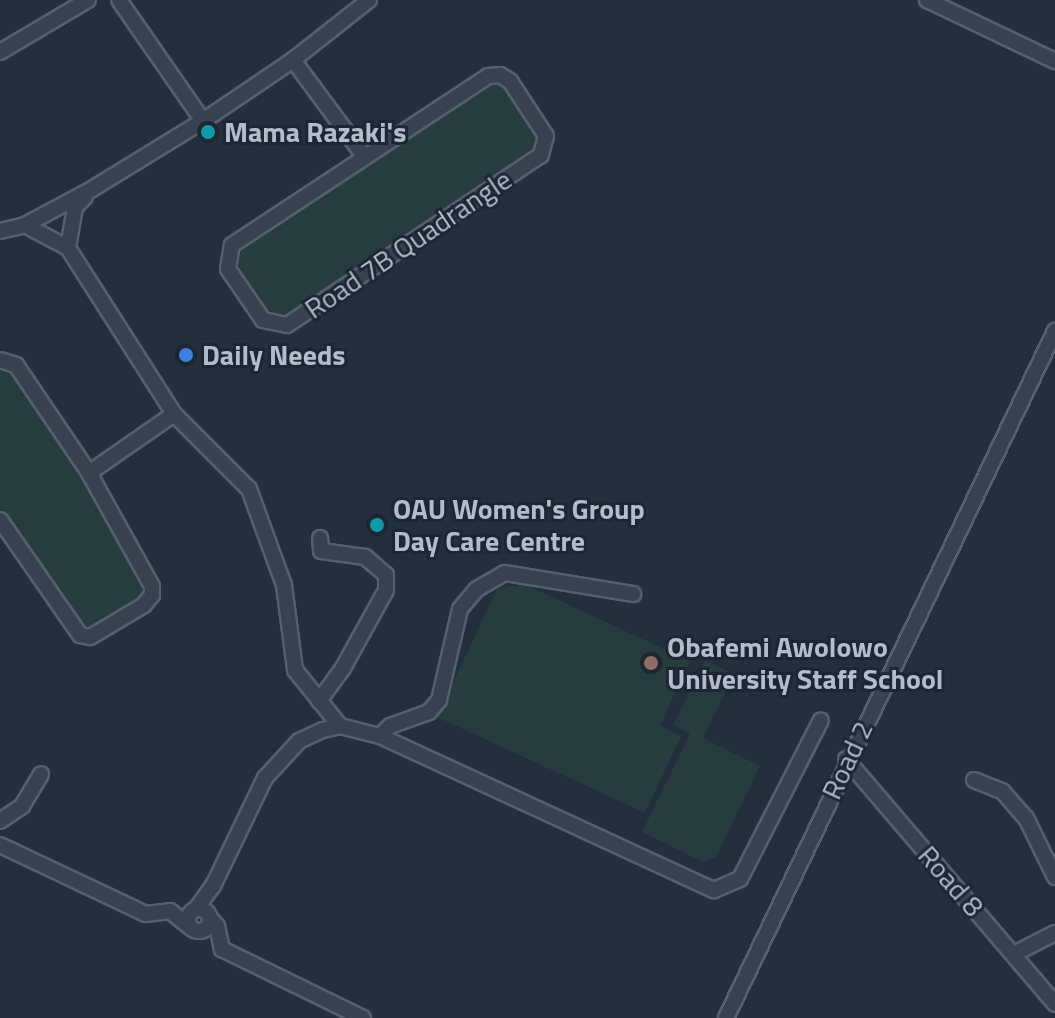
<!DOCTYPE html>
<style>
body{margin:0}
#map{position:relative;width:1055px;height:1018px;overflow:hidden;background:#242f3e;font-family:"Titillium Web",sans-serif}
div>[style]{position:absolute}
.green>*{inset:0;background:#263c3f}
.roads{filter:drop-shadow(2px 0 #565f6c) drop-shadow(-2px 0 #565f6c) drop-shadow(0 2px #565f6c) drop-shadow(0 -2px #565f6c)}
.minor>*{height:14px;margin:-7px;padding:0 7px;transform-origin:7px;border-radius:7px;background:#38414e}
.minor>.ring{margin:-7px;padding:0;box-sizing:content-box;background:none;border:14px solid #38414e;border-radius:50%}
.dots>*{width:22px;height:22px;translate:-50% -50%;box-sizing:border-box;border:4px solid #1d2633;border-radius:50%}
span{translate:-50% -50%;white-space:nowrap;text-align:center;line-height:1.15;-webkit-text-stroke:6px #1d2633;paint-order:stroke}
.poi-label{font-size:28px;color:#b4bcc9;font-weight:700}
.left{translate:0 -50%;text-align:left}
.street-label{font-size:28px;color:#b4bcc9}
</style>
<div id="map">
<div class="green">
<i style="clip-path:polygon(496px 81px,506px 85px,540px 137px,537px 153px,285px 321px,265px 316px,234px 272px,239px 246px,483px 84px)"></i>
<i style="clip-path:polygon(0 363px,13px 368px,147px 585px,143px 601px,90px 633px,81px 630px,0 515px)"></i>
<i style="clip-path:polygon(524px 584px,690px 661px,660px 725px,681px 736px,645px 813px,437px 717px,497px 589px)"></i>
<i style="clip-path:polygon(705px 660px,734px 674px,703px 738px,760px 766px,716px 857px,703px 862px,642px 832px,690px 734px,673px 725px)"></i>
</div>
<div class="roads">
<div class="minor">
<i style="left:119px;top:0;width:147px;rotate:55.2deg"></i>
<i style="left:927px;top:0;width:142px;rotate:25.5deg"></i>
<i style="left:0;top:52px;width:102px;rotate:-30.6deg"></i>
<i style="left:293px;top:60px;width:119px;rotate:53.5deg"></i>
<i style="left:500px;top:75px;width:12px;rotate:31deg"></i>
<i style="left:510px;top:81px;width:66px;rotate:56.8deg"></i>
<i style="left:546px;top:136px;width:20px;rotate:105deg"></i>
<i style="left:541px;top:155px;width:306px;rotate:146.2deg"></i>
<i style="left:287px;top:325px;width:25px;rotate:-168deg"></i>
<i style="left:263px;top:320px;width:62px;rotate:-124.5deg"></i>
<i style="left:228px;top:269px;width:24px;rotate:-81deg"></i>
<i style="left:232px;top:245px;width:307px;rotate:-33.4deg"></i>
<i style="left:488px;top:76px;width:12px;rotate:-5deg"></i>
<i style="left:25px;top:225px;width:49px;rotate:28.1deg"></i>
<i style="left:68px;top:248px;width:197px;rotate:57.4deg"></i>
<i style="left:174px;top:414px;width:106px;rotate:45deg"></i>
<i style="left:249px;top:489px;width:102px;rotate:70deg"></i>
<i style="left:284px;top:585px;width:86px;rotate:82.6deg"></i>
<i style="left:295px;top:670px;width:72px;rotate:51.2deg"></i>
<i style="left:0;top:231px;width:26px;rotate:-13deg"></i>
<i style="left:25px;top:225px;width:76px;rotate:-28.2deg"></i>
<i style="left:92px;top:189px;width:130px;rotate:-31.5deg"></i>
<i style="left:203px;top:121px;width:109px;rotate:-34.1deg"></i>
<i style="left:293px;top:60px;width:97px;rotate:-38.3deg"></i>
<i style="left:68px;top:248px;width:42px;rotate:-80.3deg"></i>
<i style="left:75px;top:207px;width:14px;rotate:-45deg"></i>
<i style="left:0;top:360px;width:17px;rotate:17deg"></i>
<i style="left:16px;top:365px;width:130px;rotate:55.9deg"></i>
<i style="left:89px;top:473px;width:129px;rotate:60.9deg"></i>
<i style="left:152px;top:586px;width:9px;rotate:90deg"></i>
<i style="left:152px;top:595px;width:13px;rotate:129deg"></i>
<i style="left:144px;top:605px;width:63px;rotate:149.3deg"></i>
<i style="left:90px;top:637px;width:10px;rotate:-169deg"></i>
<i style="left:80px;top:635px;width:140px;rotate:-124.8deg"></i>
<i style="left:89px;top:473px;width:103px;rotate:-34.8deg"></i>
<i style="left:319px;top:701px;width:41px;rotate:-54deg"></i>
<i style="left:343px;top:668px;width:89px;rotate:-61.1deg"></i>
<i style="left:386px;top:590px;width:15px;rotate:-90deg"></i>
<i style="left:386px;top:575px;width:28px;rotate:-139deg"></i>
<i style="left:365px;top:557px;width:44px;rotate:-172.2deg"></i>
<i style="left:321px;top:551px;width:13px;rotate:-94deg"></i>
<i style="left:380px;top:736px;width:14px;rotate:-45deg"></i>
<i style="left:390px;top:726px;width:41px;rotate:-19.7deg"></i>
<i style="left:429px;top:712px;width:16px;rotate:-50deg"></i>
<i style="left:439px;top:700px;width:93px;rotate:-77deg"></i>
<i style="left:460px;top:609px;width:26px;rotate:-50deg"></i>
<i style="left:477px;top:589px;width:32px;rotate:-30deg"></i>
<i style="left:505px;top:573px;width:130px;rotate:9.3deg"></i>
<i style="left:846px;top:759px;width:322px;rotate:49.5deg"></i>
<i style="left:974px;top:780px;width:31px;rotate:22deg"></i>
<i style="left:1003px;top:792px;width:35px;rotate:49deg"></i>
<i style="left:1026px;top:818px;width:66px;rotate:63.8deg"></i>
<i style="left:0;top:821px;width:27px;rotate:-34deg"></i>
<i style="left:22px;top:806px;width:37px;rotate:-59deg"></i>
<i style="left:0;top:845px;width:161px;rotate:25.3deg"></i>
<i style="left:146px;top:914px;width:24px;rotate:-7deg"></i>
<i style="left:170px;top:911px;width:26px;rotate:39deg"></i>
<i style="left:196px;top:909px;width:29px;rotate:-54deg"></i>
<i style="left:213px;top:886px;width:120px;rotate:-64.3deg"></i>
<i style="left:265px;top:778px;width:50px;rotate:-47.4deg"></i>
<i style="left:299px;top:741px;width:26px;rotate:-25deg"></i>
<i style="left:323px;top:730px;width:17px;rotate:-13deg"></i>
<i style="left:340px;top:726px;width:41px;rotate:14deg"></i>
<i style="left:380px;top:736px;width:368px;rotate:24.8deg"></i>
<i style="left:714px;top:890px;width:28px;rotate:-23deg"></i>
<i style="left:740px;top:879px;width:178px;rotate:-63deg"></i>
<i class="ring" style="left:188px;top:909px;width:8px;height:8px"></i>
<i style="left:210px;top:918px;width:11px;rotate:49deg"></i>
<i style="left:217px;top:926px;width:24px;rotate:78deg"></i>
<i style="left:222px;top:949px;width:157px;rotate:26.1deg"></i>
<i style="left:1014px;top:954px;width:46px;rotate:-27.1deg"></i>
<i style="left:726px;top:1018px;width:762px;rotate:-64.41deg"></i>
</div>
</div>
<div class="dots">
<i style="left:208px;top:132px;background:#0f9aa8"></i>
<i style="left:186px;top:355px;background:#3f7fe0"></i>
<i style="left:377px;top:525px;background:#0f9aa8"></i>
<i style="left:651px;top:663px;background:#8d6e63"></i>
</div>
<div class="poi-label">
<span class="left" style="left:224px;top:132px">Mama Razaki's</span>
<span class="left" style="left:202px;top:355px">Daily Needs</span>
<span class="left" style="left:393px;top:525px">OAU Women's Group<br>Day Care Centre</span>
<span class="left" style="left:667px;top:663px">Obafemi Awolowo<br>University Staff School</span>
</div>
<div class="street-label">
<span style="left:408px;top:244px;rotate:-34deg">Road 7B Quadrangle</span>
<span style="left:847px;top:760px;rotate:-65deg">Road 2</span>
<span style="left:951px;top:881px;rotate:49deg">Road 8</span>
</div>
</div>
